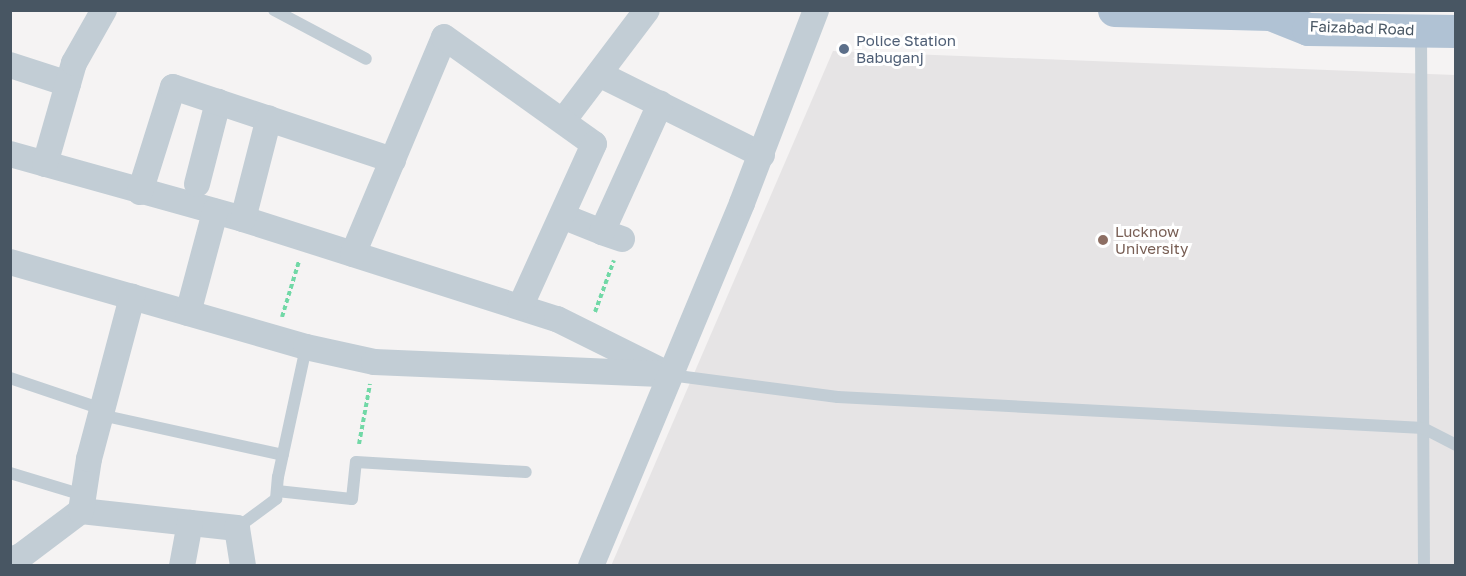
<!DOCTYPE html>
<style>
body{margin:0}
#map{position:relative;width:1466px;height:576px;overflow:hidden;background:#f5f3f3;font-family:"Golos Text",sans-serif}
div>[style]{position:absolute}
.education>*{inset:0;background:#e6e4e5}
.path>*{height:4px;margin-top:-2px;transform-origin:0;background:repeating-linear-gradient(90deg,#71d8a6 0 4.5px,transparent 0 7.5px)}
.lane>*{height:12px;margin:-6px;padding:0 6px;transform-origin:6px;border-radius:6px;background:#c2cdd5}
.street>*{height:26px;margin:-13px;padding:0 13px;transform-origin:13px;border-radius:13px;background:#c2cdd5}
.primary>*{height:33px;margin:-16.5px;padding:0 16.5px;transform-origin:16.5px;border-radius:16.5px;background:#b0c2d4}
.dots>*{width:16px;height:16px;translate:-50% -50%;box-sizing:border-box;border:3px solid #fff;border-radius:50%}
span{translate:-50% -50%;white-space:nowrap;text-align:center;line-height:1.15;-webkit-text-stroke:6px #fff;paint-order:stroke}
.street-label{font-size:15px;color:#485663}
.service-label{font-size:15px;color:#4e5e75}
.left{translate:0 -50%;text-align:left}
.education-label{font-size:15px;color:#785e54}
.frame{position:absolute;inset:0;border:12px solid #485663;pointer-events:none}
</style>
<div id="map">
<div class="education">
<i style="clip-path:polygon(833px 51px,1455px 75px,1455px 565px,611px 566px)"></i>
</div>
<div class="path">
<i style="left:595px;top:312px;width:55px;rotate:-69.9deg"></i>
<i style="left:282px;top:317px;width:59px;rotate:-73.1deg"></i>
<i style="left:359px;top:444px;width:61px;rotate:-79.6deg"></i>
</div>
<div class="lane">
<i style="left:274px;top:10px;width:104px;rotate:28deg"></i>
<i style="left:1421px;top:33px;width:533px;rotate:89.68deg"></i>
<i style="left:670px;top:375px;width:169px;rotate:7.5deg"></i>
<i style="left:838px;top:397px;width:586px;rotate:3.03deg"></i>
<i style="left:1423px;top:428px;width:37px;rotate:27deg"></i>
<i style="left:10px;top:378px;width:97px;rotate:18.6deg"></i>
<i style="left:101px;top:415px;width:186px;rotate:12.4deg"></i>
<i style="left:10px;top:473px;width:76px;rotate:16.8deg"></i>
<i style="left:277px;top:491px;width:75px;rotate:6.1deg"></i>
<i style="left:352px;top:499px;width:37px;rotate:-84deg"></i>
<i style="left:356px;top:462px;width:170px;rotate:3.4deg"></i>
<i style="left:237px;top:528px;width:49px;rotate:-36.6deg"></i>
<i style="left:276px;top:499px;width:22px;rotate:-85deg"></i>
<i style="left:278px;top:477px;width:133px;rotate:-77.8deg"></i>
</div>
<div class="street">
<i style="left:10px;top:65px;width:61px;rotate:18.1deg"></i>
<i style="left:599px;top:74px;width:182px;rotate:26.4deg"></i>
<i style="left:563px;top:121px;width:139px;rotate:-52.9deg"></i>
<i style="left:10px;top:154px;width:242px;rotate:15.6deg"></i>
<i style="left:243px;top:219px;width:330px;rotate:17.7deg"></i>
<i style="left:557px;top:319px;width:126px;rotate:26.4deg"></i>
<i style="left:45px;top:164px;width:105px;rotate:-74deg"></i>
<i style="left:74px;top:63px;width:61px;rotate:-60.5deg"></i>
<i style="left:197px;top:184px;width:85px;rotate:-75.6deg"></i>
<i style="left:140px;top:192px;width:110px;rotate:-72.6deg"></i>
<i style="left:173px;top:87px;width:232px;rotate:18.4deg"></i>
<i style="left:562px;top:216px;width:43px;rotate:21.8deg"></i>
<i style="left:243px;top:219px;width:104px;rotate:-75.6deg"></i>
<i style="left:622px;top:239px;width:21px;rotate:-161deg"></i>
<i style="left:602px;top:232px;width:141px;rotate:-65.6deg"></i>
<i style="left:353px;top:254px;width:235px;rotate:-67.2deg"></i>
<i style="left:444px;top:37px;width:184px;rotate:35.5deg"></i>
<i style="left:594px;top:144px;width:179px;rotate:114.4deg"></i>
<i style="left:10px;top:262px;width:308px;rotate:16deg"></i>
<i style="left:306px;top:347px;width:70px;rotate:12.4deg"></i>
<i style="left:374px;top:362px;width:287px;rotate:2.4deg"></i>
<i style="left:188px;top:313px;width:105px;rotate:-75deg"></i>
<i style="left:81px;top:511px;width:157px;rotate:6.2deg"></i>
<i style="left:237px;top:528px;width:38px;rotate:81deg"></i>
<i style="left:10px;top:560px;width:12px;rotate:-20deg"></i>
<i style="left:21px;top:556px;width:75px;rotate:-36.9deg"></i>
<i style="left:81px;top:511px;width:53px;rotate:-81.3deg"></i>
<i style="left:89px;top:459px;width:168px;rotate:-75.1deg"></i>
<i style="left:182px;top:566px;width:44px;rotate:-79.5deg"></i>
<i style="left:591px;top:566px;width:393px;rotate:-67.4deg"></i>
<i style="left:742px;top:203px;width:207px;rotate:-69deg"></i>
</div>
<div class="primary">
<i style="left:1114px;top:10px;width:156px;rotate:1.5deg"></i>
<i style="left:1270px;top:14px;width:41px;rotate:21.5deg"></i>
<i style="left:1308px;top:29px;width:148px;rotate:0.8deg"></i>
</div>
<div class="dots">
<i style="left:844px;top:49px;background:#5c6f8a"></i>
<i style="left:1103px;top:240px;background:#8d6e63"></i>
</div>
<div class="street-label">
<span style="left:1362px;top:28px;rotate:2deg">Faizabad Road</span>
</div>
<div class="service-label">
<span class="left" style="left:856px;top:49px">Police Station<br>Babuganj</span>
</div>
<div class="education-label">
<span class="left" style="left:1115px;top:240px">Lucknow<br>University</span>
</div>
<div class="frame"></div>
</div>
